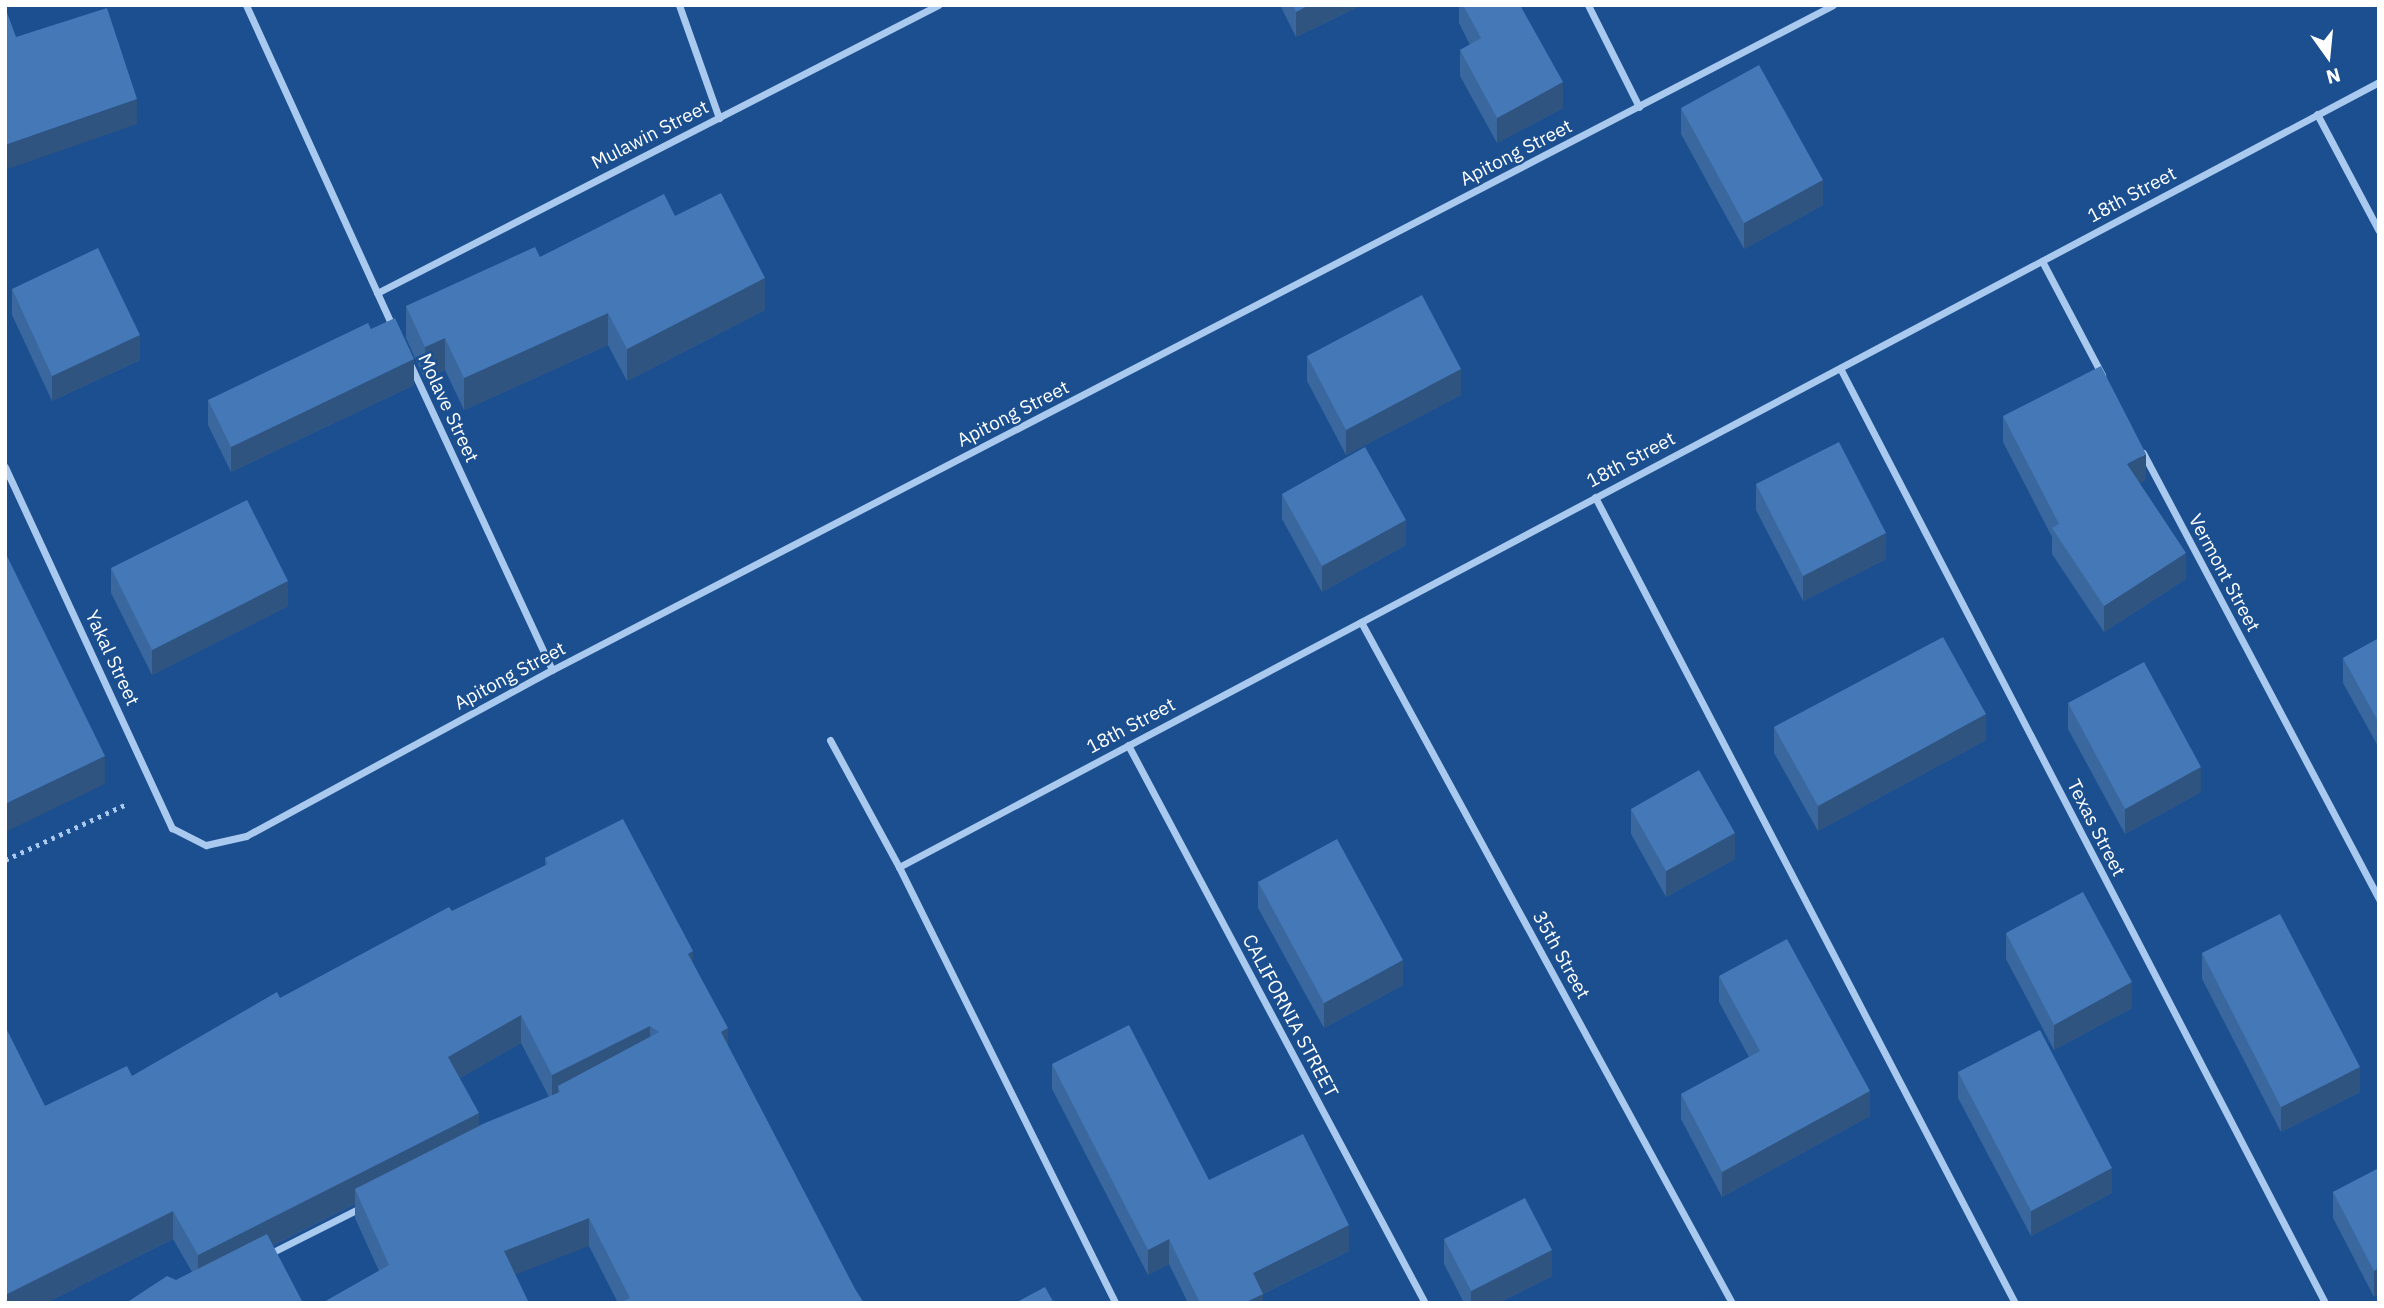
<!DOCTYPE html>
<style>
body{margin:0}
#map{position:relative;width:2384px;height:1308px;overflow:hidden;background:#1b4f8f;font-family:"IBM Plex Sans",sans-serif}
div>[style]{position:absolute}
.path>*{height:4.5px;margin-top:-2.25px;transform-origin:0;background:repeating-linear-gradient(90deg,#a9c9ee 0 3.5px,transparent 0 8.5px)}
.minor>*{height:7px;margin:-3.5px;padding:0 3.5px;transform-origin:3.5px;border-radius:3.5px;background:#a9c9ee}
.wall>*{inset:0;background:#3a679d}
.shaded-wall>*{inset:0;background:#305480}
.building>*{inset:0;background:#4478b7}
span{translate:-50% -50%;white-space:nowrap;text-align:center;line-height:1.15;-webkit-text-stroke:5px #1b4f8f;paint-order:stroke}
.street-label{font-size:19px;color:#fff}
.frame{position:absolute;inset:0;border:7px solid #fff;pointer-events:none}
.north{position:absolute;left:2293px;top:21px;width:70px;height:70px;-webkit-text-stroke:5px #1b4f8f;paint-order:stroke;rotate:165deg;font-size:19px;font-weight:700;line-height:28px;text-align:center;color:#fff}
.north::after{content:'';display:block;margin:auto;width:24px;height:32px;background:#fff;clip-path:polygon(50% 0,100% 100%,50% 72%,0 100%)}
</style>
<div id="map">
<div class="path">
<i style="left:5px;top:860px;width:134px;rotate:-24.7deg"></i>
</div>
<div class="minor">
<i style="left:246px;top:5px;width:353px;rotate:65.5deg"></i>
<i style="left:679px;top:5px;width:120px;rotate:70.5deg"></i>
<i style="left:1588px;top:5px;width:114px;rotate:63.4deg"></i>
<i style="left:2317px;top:114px;width:132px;rotate:62.1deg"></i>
<i style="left:2042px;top:261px;width:129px;rotate:62.2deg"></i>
<i style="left:377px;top:293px;width:631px;rotate:-27.17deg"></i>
<i style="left:411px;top:366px;width:335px;rotate:65.1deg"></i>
<i style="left:1840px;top:368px;width:1053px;rotate:62.58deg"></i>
<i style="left:2143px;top:453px;width:505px;rotate:62.11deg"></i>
<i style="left:5px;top:467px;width:398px;rotate:65.2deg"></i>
<i style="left:172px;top:828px;width:38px;rotate:27deg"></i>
<i style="left:206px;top:845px;width:41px;rotate:-12.7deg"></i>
<i style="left:246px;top:836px;width:348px;rotate:-28.5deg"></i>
<i style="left:552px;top:670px;width:1443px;rotate:-27.43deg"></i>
<i style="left:1595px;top:497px;width:909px;rotate:62.48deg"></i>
<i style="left:1361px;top:622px;width:776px;rotate:61.42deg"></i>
<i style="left:830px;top:740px;width:145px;rotate:61.5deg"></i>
<i style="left:899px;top:867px;width:487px;rotate:63.6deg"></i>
<i style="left:1128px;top:745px;width:632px;rotate:61.98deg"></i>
<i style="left:899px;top:867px;width:1675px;rotate:-27.94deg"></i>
<i style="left:269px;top:1254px;width:104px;rotate:-26.8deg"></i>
</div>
<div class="wall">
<i style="clip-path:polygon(1280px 5px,1362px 5px,1296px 37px)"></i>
<i style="clip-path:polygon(1459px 5px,1520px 5px,1563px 108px,1497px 143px,1460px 76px,1460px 50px,1470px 45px,1459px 23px)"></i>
<i style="clip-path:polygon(1681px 108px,1823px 205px,1744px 249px,1681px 134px)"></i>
<i style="clip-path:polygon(675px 216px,765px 310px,627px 381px,608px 345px,464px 410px,445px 370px,425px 380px,406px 338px,406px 306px,540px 257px)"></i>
<i style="clip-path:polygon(12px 289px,140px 360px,52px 401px,12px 315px)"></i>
<i style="clip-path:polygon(1307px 356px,1461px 395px,1346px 455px,1307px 381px)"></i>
<i style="clip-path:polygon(414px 385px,231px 472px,208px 425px,208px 400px)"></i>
<i style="clip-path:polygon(2003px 416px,2146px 480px,2139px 483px,2186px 579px,2104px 632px,2052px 554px,2052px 537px,2003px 442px)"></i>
<i style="clip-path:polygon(1756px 484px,1886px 559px,1803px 601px,1756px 510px)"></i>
<i style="clip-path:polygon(1282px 494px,1406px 545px,1322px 592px,1282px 519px)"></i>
<i style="clip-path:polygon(111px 568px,288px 606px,152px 675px,111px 593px)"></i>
<i style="clip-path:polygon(2379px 638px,2379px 748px,2343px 683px,2343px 658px)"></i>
<i style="clip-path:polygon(2068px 703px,2201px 792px,2125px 834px,2068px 729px)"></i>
<i style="clip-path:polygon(1774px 727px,1986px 740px,1818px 831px,1774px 753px)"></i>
<i style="clip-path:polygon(1631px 809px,1735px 859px,1666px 897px,1631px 834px)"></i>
<i style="clip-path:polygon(evenodd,545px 858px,693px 963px,728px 1046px,855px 1289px,618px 1303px,589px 1246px,379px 1271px,355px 1218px,355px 1204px,272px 1246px,176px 1280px,192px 1272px,173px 1239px,46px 1303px,5px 1303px,45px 1106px,132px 1076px,280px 998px,452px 911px,545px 866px,545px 858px,521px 1043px,549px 1097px,479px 1126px,460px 1078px,521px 1043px)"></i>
<i style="clip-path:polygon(1258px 882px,1403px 985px,1324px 1028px,1258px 908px)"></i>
<i style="clip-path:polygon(2006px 933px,2132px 1008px,2054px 1050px,2006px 959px)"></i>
<i style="clip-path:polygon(2202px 953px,2360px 1092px,2281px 1132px,2202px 979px)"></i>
<i style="clip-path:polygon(1719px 976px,1870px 1116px,1722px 1197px,1681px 1119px,1681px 1094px,1749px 1057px,1719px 1002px)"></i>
<i style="clip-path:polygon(1052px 1064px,1209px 1180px,1349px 1251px,1263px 1294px,1263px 1303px,1188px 1303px,1169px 1264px,1148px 1275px,1052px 1089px)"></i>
<i style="clip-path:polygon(1958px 1072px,2112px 1193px,2031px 1236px,1958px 1098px)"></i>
<i style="clip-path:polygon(2379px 1168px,2374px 1297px,2333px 1218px,2333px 1192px)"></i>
<i style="clip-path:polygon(1444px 1239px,1552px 1276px,1498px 1303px,1464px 1303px,1444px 1264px)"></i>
</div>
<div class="shaded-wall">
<i style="clip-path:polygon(1309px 5px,1362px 5px,1296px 37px,1296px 12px)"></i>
<i style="clip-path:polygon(1563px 82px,1563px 108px,1497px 143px,1497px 118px)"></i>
<i style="clip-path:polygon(137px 99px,137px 124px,5px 170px,5px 145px)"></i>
<i style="clip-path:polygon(1823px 180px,1823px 205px,1744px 249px,1744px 223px)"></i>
<i style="clip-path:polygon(765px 278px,765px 310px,627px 381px,627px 349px)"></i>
<i style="clip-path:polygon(608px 313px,608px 345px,464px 410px,464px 378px)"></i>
<i style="clip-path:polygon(140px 335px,140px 360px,52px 401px,52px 376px)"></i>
<i style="clip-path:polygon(445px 338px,445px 370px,425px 380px,425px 347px)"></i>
<i style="clip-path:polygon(414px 359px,414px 385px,231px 472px,231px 447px)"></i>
<i style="clip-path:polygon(1461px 369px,1461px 395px,1346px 455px,1346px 430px)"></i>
<i style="clip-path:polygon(2146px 454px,2146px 480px,2127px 490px,2127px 464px)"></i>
<i style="clip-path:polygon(1406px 520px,1406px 545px,1322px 592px,1322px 566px)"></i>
<i style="clip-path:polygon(1886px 533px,1886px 559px,1803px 601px,1803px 576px)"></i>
<i style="clip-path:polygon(2186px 553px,2186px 579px,2104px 632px,2104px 606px)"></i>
<i style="clip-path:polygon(288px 581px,288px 606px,152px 675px,152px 650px)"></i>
<i style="clip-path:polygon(1986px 714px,1986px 740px,1818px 831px,1818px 806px)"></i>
<i style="clip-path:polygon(105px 756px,105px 784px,5px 832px,5px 804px)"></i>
<i style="clip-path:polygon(2201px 767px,2201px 792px,2125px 834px,2125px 809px)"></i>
<i style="clip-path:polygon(1735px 833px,1735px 859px,1666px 897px,1666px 871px)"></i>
<i style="clip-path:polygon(693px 951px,693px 979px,688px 954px)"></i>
<i style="clip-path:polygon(1403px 960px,1403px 985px,1324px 1028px,1324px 1003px)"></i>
<i style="clip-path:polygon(2132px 982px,2132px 1008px,2054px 1050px,2054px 1025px)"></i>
<i style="clip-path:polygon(521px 1015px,521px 1043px,448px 1085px,448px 1057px)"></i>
<i style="clip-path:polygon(650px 1026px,650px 1054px,558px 1086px,558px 1101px,552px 1103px,552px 1075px)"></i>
<i style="clip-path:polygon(728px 1028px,728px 1056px,721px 1032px)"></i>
<i style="clip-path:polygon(2360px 1067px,2360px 1092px,2281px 1132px,2281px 1107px)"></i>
<i style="clip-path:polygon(1870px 1091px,1870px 1116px,1722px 1197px,1722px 1172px)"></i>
<i style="clip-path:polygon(479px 1113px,479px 1141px,355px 1189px,355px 1204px,198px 1283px,198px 1255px)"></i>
<i style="clip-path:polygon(2112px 1168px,2112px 1193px,2031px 1236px,2031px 1211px)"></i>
<i style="clip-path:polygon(173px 1211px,173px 1239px,46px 1303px,5px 1303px,5px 1295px)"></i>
<i style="clip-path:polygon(589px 1218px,589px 1246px,504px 1279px,504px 1251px)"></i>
<i style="clip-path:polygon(1349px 1225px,1349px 1251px,1253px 1299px,1253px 1273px)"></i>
<i style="clip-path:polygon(1169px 1239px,1169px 1264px,1148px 1275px,1148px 1250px)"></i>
<i style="clip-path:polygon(1552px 1250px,1552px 1276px,1498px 1303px,1471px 1303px,1471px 1291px)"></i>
<i style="clip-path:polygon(2379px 1268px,2379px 1294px,2374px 1297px,2374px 1271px)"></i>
<i style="clip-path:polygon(1263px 1294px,1263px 1303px,1244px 1303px)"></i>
</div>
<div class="building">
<i style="clip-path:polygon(1293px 5px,1309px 5px,1296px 12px)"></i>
<i style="clip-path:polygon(1463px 5px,1520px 5px,1563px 82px,1497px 118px,1460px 50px,1481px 38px)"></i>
<i style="clip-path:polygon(5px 7px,16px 37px,107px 8px,137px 99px,5px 145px)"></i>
<i style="clip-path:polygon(1759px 65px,1823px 180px,1744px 223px,1681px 108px)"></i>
<i style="clip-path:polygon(721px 193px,765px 278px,627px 349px,608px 313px,464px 378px,445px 338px,425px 347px,406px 306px,535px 247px,540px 257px,664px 194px,675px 216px)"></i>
<i style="clip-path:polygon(98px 248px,140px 335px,52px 376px,12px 289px)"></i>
<i style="clip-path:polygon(1422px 295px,1461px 369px,1346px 430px,1307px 356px)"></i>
<i style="clip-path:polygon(395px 318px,414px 359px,231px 447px,208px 400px,368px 323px,371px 329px)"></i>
<i style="clip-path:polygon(2101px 366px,2146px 454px,2127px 464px,2186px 553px,2104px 606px,2052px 528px,2059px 524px,2003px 416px)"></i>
<i style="clip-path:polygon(1839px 442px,1886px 533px,1803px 576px,1756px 484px)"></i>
<i style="clip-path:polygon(1365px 447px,1406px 520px,1322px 566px,1282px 494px)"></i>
<i style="clip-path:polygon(247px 500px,288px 581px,152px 650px,111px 568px)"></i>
<i style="clip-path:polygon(5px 552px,105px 756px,5px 804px)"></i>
<i style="clip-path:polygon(1943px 637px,1986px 714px,1818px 806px,1774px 727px)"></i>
<i style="clip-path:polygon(2379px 638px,2379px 723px,2343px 658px)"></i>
<i style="clip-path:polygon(2144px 662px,2201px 767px,2125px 809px,2068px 703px)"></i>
<i style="clip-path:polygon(1699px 770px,1735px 833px,1666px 871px,1631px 809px)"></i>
<i style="clip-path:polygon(623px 819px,693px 951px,688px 954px,728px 1028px,721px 1032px,855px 1289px,864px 1303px,619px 1303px,630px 1298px,589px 1218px,504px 1251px,529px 1303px,322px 1303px,389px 1265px,355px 1189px,485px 1123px,560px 1092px,558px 1086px,659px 1032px,650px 1026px,552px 1075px,521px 1015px,448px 1057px,479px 1113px,198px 1255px,173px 1211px,5px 1295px,5px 1026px,45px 1106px,127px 1066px,132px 1076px,277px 992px,280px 998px,449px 907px,452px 911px,548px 864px,545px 858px)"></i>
<i style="clip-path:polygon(1337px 839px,1403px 960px,1324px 1003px,1258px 882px)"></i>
<i style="clip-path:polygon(2083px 892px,2132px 982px,2054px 1025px,2006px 933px)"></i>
<i style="clip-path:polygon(2280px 914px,2360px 1067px,2281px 1107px,2202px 953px)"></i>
<i style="clip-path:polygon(1787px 939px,1870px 1091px,1722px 1172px,1681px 1094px,1760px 1051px,1719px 976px)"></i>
<i style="clip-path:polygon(1129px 1025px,1209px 1180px,1303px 1134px,1349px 1225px,1253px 1273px,1263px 1294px,1244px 1303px,1200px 1303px,1169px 1239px,1148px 1250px,1052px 1064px)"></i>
<i style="clip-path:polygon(2040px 1030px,2112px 1168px,2031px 1211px,1958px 1072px)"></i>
<i style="clip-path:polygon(2379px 1168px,2379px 1268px,2374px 1271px,2333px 1192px)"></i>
<i style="clip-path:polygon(1525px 1198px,1552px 1250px,1471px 1291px,1444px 1239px)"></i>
<i style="clip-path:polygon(267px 1234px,303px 1303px,126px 1303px,167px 1276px,176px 1280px)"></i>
<i style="clip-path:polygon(1045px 1287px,1054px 1303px,1015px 1303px)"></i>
</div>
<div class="street-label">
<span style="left:650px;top:135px;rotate:-27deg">Mulawin Street</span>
<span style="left:1516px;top:153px;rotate:-27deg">Apitong Street</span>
<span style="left:2132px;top:195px;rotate:-28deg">18th Street</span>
<span style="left:448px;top:408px;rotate:65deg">Molave Street</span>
<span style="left:1013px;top:414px;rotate:-27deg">Apitong Street</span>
<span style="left:1631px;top:460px;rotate:-28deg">18th Street</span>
<span style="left:2224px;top:573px;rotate:62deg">Vermont Street</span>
<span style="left:112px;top:658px;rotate:65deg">Yakal Street</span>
<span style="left:510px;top:676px;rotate:-28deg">Apitong Street</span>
<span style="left:1131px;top:726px;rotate:-28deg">18th Street</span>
<span style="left:2096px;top:828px;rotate:63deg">Texas Street</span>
<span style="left:1561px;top:955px;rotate:61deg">35th Street</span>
<span style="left:1290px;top:1016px;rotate:62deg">CALIFORNIA STREET</span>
</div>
<div class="frame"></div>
<div class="north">N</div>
</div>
